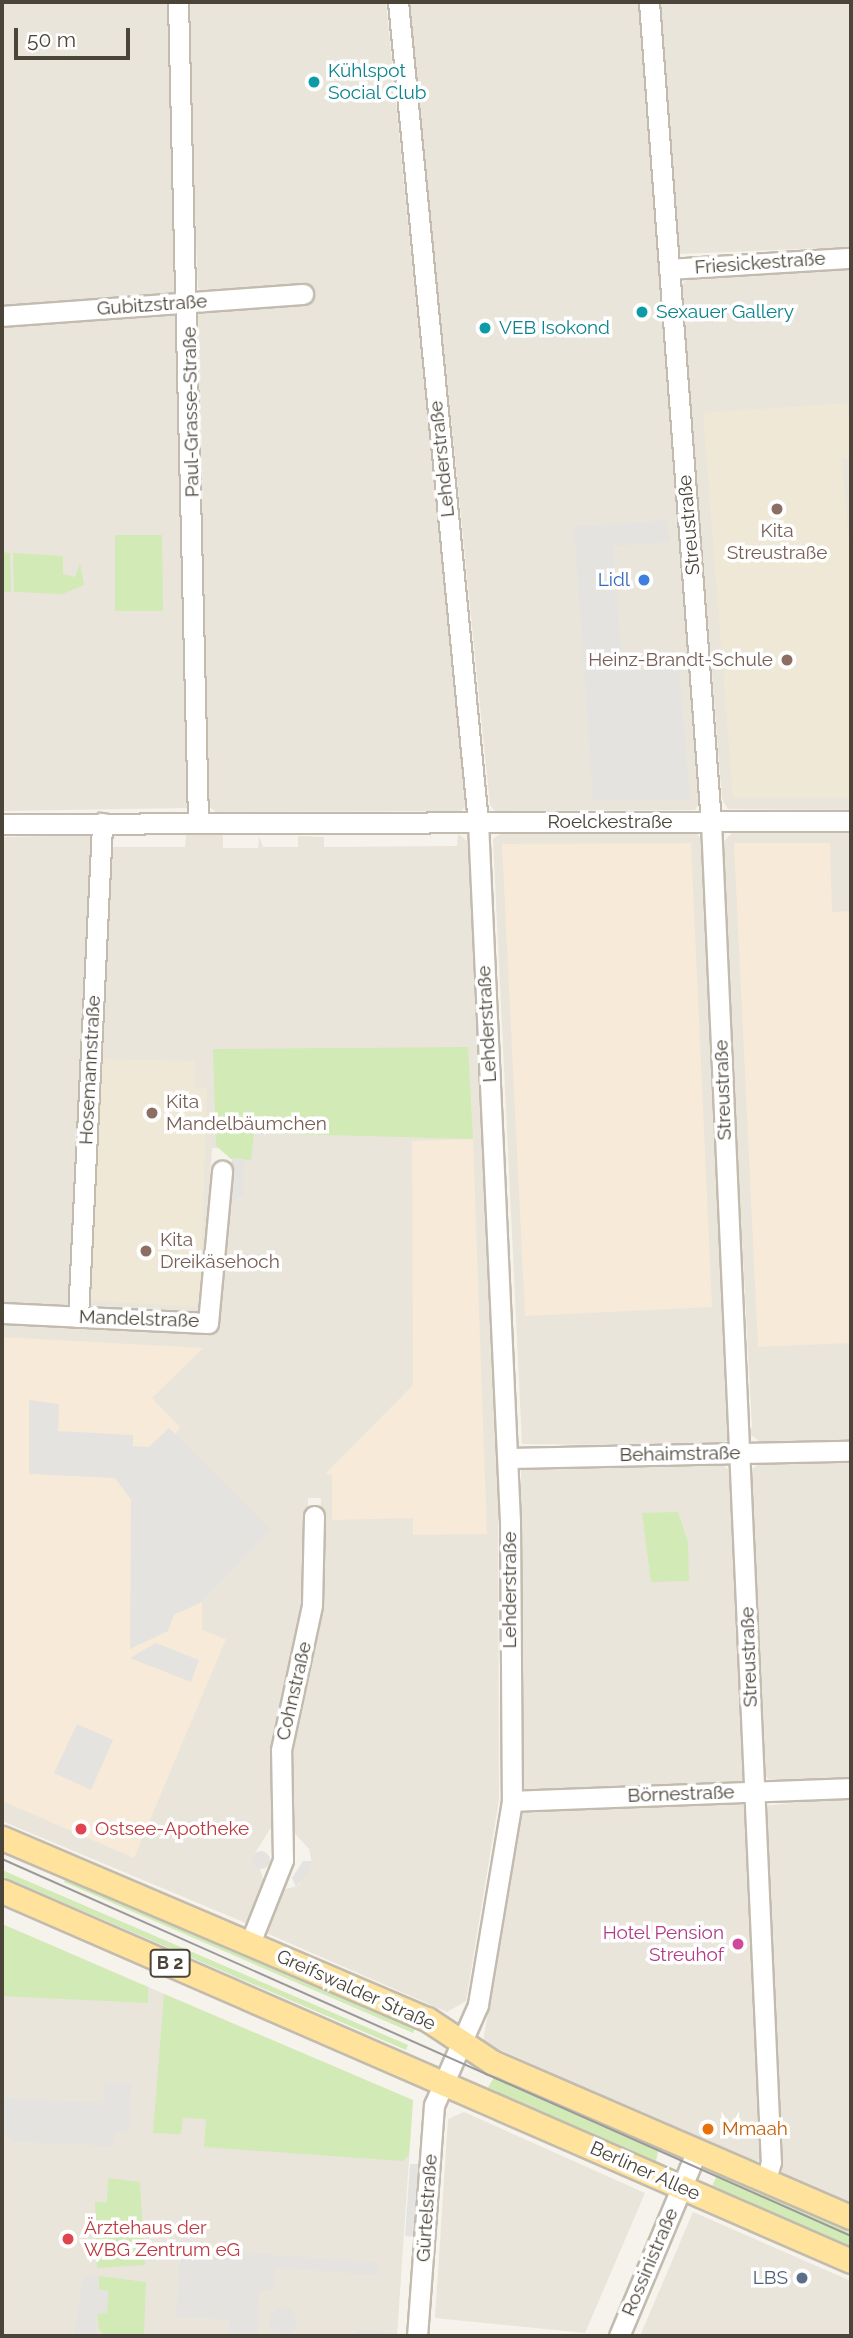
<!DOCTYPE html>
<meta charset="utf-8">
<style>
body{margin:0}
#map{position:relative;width:853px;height:2338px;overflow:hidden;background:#f6f3ec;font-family:Raleway,sans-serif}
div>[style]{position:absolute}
.residential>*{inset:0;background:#eae5da}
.commercial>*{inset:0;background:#f7ead8}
.education>*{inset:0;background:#efe8d6}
.green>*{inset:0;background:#d2eab5}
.parking>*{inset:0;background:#e5e3e0}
.round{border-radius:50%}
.roads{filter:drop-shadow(2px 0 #c2bbae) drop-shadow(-2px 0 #c2bbae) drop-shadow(0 2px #c2bbae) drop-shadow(0 -2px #c2bbae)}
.minor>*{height:19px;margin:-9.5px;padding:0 9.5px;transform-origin:9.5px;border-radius:9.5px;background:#fff}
.major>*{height:23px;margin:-11.5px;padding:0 11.5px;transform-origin:11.5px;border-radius:11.5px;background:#ffe39c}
.tram>*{height:2px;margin:-1px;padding:0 1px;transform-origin:1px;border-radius:1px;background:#9a9a9a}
.dots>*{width:19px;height:19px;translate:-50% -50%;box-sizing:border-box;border:4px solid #fff;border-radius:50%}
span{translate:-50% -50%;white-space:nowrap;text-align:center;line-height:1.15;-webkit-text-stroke:7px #fff;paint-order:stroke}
.shield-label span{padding:2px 5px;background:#fff;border:2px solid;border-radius:5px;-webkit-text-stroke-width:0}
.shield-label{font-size:18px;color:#4b4439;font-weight:700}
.culture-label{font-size:19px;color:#0d838f}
.left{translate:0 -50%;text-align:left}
.street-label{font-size:19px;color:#4b4439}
.education-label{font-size:19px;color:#785e54}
.right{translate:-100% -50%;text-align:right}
.shop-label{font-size:19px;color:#366cbe}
.health-label{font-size:19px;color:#be3a42}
.hotel-label{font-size:19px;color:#b23c85}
.food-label{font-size:19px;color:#c56008}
.service-label{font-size:19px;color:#4e5e75}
.frame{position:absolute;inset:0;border:4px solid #4b4439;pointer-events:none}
.scale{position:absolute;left:14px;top:28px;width:116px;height:32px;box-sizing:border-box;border:4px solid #4b4439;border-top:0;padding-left:9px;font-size:21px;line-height:24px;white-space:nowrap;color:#4b4439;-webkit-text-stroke:5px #fff;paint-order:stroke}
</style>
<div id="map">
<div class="residential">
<i style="clip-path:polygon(2px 2px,172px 2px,182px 295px,2px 308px)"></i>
<i style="clip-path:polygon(186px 2px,386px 2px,466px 805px,461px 811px,216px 812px,205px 803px,198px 315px,204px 294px,198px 288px)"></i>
<i style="clip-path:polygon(409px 2px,642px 2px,700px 801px,695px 810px,495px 811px,490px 805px)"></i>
<i style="clip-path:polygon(660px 2px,851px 2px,851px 247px,679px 254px)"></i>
<i style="clip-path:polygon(851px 268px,851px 810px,728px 809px,722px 799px,681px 285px,689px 278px)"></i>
<i style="clip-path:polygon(177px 311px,189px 808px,2px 811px,2px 322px)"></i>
<i style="clip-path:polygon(733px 832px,851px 833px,851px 1441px,766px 1446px,747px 1432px,752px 1427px,721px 844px)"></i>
<i style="clip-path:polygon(696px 833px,707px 845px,731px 1439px,715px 1446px,522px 1444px,493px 839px,500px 834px)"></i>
<i style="clip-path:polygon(458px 834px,471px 844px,498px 1478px,499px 1800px,466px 2001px,447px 2012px,264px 1932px,278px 1891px,298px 1886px,312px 1864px,309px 1849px,288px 1826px,291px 1738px,317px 1623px,321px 1498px,308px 1498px,306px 1583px,274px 1823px,255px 1853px,265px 1885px,248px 1924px,2px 1821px,2px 1322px,209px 1331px,226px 1207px,243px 1195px,235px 1149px,212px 1148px,201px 1315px,85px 1309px,109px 835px,112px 847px,185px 847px,186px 835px,223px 835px,223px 848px,258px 848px,259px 836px,263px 847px,298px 847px,298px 836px,324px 837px,324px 847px,457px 846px)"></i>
<i style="clip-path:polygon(94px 835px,72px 1302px,65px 1308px,2px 1305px,2px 837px)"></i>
<i style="clip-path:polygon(851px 1463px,851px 1779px,770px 1781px,765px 1775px,747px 1472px,759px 1464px)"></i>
<i style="clip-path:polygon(723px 1465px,730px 1471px,745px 1781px,528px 1792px,522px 1786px,521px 1469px)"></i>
<i style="clip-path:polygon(851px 1796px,851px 2210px,782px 2176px,765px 1806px)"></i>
<i style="clip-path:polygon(744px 1801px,762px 2159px,753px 2164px,483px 2042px,521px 1813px)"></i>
<i style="clip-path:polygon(2px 1924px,413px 2101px,397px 2336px,2px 2336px)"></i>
<i style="clip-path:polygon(464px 2112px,645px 2193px,585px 2333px,435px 2318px,448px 2119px)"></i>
<i style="clip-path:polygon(693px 2212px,851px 2281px,851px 2336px,640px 2336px)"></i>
</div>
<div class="commercial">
<i style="clip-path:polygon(691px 843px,712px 1307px,525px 1316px,502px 844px)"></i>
<i style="clip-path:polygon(734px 843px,830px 843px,832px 912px,851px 911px,851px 1343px,758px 1347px)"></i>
<i style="clip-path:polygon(473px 1139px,487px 1534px,413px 1535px,413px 1518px,332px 1520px,332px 1475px,325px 1474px,413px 1385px,412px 1141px)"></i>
<i style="clip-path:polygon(2px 1337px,203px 1348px,152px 1398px,180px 1427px,174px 1436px,271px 1530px,202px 1602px,202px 1630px,226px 1639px,134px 1858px,2px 1801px)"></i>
</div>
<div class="education">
<i style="clip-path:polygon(848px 403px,851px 458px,842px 459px,851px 565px,851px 798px,733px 798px,703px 413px)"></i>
<i style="clip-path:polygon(101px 1059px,194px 1061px,194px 1087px,207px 1088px,200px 1301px,195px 1307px,88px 1300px)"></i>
</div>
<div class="green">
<i style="clip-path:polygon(115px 535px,162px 535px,163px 611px,115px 611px)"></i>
<i style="clip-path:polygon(2px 552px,10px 553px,11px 592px,2px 592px)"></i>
<i style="clip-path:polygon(13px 553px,63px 556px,63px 574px,75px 577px,80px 563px,84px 585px,63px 594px,14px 592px)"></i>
<i style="clip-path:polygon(468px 1047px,473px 1139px,254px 1133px,251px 1160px,231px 1159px,216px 1146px,213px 1049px)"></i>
<i style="clip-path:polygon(678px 1512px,688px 1542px,689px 1581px,651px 1582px,642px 1513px)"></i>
<i style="clip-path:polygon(2px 1870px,387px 2036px,408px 2045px,406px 2050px,2px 1876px)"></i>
<i style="clip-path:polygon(67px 1875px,416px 2026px,413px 2033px,64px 1882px)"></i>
<i style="clip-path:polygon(2px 1924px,148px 1987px,148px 2003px,2px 1996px)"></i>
<i style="clip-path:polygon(164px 1994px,413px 2100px,409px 2154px,403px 2161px,204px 2147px,206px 2119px,183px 2118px,181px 2134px,153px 2133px)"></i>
<i style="clip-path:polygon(495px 2076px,659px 2146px,655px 2167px,472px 2088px,476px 2083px,487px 2089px)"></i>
<i style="clip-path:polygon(720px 2168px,851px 2225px,851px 2252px,710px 2191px)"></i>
<i style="clip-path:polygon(108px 2178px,140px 2182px,145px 2265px,97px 2268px,95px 2202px,107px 2202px)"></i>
<i style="clip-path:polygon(99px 2276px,146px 2282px,144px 2336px,106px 2336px,99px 2330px,97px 2313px,107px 2313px,108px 2291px,98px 2290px)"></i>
</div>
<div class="parking">
<i style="clip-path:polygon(667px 520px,670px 542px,613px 546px,622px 662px,624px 671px,679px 666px,690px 800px,593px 800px,574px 527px)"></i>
<i style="clip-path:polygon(232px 1158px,244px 1159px,243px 1195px,230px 1204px)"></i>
<i style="clip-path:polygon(29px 1400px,59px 1404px,58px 1431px,133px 1435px,133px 1446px,149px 1447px,169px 1428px,271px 1530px,202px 1602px,174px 1615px,168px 1631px,130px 1649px,131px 1500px,115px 1478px,29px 1474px)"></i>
<i style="clip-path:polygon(156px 1643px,199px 1660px,191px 1682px,130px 1658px)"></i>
<i style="clip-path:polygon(77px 1724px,113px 1740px,91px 1790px,54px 1773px)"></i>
<i class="round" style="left:252px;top:1851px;width:18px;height:18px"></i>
<i style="clip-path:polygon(303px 1861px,312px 1861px,311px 1869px,296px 1887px,292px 1878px)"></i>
<i style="clip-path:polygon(105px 2082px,131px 2084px,129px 2133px,115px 2132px,114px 2146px,15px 2142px,2px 2133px,2px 2098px,103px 2103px)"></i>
<i style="clip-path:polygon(410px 2164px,421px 2164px,417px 2237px,405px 2236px)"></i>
<i style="clip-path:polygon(181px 2236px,191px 2236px,191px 2249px,378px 2262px,377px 2275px,275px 2268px,273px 2289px,259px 2291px,257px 2336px,228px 2336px,229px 2320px,176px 2317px)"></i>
<i style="clip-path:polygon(83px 2276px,99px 2276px,99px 2290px,108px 2291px,107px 2313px,97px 2314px,97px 2336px,74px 2336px)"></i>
<i class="round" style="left:269px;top:2308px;width:28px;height:28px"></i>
<i style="clip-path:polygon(356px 2329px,398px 2333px,397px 2336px,355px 2336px)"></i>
</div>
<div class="roads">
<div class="minor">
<i style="left:178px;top:2px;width:821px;rotate:88.6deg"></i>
<i style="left:398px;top:2px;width:824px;rotate:84.43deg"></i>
<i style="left:478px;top:822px;width:701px;rotate:87.38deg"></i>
<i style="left:510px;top:1522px;width:279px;rotate:89.6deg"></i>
<i style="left:512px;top:1801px;width:207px;rotate:99.5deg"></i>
<i style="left:478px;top:2005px;width:109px;rotate:113.7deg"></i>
<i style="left:434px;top:2105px;width:232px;rotate:94.2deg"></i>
<i style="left:649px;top:2px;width:822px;rotate:85.68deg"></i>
<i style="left:711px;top:822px;width:1341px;rotate:87.44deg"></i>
<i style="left:771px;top:2162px;width:19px;rotate:106deg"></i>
<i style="left:669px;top:269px;width:182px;rotate:-3.5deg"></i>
<i style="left:2px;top:316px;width:302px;rotate:-4.2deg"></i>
<i style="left:2px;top:824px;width:849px;rotate:-0.2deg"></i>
<i style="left:2px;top:1313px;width:206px;rotate:2.8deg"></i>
<i style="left:208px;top:1323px;width:153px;rotate:-84.7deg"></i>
<i style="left:78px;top:1317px;width:495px;rotate:-87.2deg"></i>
<i style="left:508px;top:1458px;width:343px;rotate:-1.2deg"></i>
<i style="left:512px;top:1801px;width:339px;rotate:-2.2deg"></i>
<i style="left:250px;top:1943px;width:89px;rotate:-68.3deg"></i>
<i style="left:283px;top:1860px;width:110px;rotate:-91deg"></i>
<i style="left:281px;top:1750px;width:148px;rotate:-77.9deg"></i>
<i style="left:312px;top:1605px;width:89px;rotate:-88.7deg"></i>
<i style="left:619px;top:2336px;width:202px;rotate:-67.2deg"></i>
</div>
<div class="major">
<i style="left:2px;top:1838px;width:462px;rotate:23.1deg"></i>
<i style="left:427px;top:2019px;width:78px;rotate:33.5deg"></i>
<i style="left:492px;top:2062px;width:391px;rotate:23.4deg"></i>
<i style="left:2px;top:1891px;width:926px;rotate:23.55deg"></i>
</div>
</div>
<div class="tram">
<i style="left:2px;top:1859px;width:929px;rotate:23.94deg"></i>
</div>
<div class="dots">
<i style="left:314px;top:82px;background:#0f9aa8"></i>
<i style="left:642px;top:312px;background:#0f9aa8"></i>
<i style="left:485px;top:328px;background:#0f9aa8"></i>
<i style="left:777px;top:509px;background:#8d6e63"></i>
<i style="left:644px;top:580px;background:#3f7fe0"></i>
<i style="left:787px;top:660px;background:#8d6e63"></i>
<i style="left:152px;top:1113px;background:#8d6e63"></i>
<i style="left:146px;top:1251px;background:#8d6e63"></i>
<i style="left:81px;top:1829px;background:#e0444e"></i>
<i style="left:738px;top:1944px;background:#d1479c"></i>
<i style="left:708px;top:2129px;background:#e8710a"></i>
<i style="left:68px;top:2239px;background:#e0444e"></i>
<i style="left:802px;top:2278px;background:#5c6f8a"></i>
</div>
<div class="shield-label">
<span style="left:170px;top:1963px">B 2</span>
</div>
<div class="culture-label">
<span class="left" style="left:328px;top:82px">Kühlspot<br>Social Club</span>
<span class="left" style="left:656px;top:312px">Sexauer Gallery</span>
<span class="left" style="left:499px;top:328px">VEB Isokond</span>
</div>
<div class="street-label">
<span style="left:760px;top:263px;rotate:-4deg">Friesickestraße</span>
<span style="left:152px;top:305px;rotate:-4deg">Gubitzstraße</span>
<span style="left:191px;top:412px;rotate:-91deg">Paul-Grasse-Straße</span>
<span style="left:442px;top:459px;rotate:-96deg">Lehderstraße</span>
<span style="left:689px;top:525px;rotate:-95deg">Streustraße</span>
<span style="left:610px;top:822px">Roelckestraße</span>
<span style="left:487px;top:1024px;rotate:-93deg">Lehderstraße</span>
<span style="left:90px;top:1070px;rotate:-87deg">Hosemannstraße</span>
<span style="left:723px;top:1090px;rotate:-92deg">Streustraße</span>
<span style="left:139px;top:1319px;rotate:2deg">Mandelstraße</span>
<span style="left:680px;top:1454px;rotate:-1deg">Behaimstraße</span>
<span style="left:510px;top:1590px;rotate:-90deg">Lehderstraße</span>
<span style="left:749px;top:1657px;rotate:-92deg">Streustraße</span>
<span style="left:294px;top:1691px;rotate:-77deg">Cohnstraße</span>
<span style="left:681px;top:1794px;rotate:-2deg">Börnestraße</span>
<span style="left:356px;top:1990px;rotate:24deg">Greifswalder Straße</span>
<span style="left:645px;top:2171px;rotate:24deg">Berliner Allee</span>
<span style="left:427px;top:2208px;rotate:-86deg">Gürtelstraße</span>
<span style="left:650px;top:2262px;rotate:-67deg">Rossinistraße</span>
</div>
<div class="education-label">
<span style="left:777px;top:542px">Kita<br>Streustraße</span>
<span class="right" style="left:773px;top:660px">Heinz-Brandt-Schule</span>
<span class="left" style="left:166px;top:1113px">Kita<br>Mandelbäumchen</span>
<span class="left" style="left:160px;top:1251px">Kita<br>Dreikäsehoch</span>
</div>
<div class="shop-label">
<span class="right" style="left:630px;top:580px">Lidl</span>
</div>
<div class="health-label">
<span class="left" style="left:95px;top:1829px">Ostsee-Apotheke</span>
<span class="left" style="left:84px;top:2239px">Ärztehaus der<br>WBG Zentrum eG</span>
</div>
<div class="hotel-label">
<span class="right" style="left:724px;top:1944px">Hotel Pension<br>Streuhof</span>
</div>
<div class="food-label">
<span class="left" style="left:722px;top:2129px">Mmaah</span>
</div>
<div class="service-label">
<span class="right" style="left:788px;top:2278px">LBS</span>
</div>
<div class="frame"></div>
<div class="scale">50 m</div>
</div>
